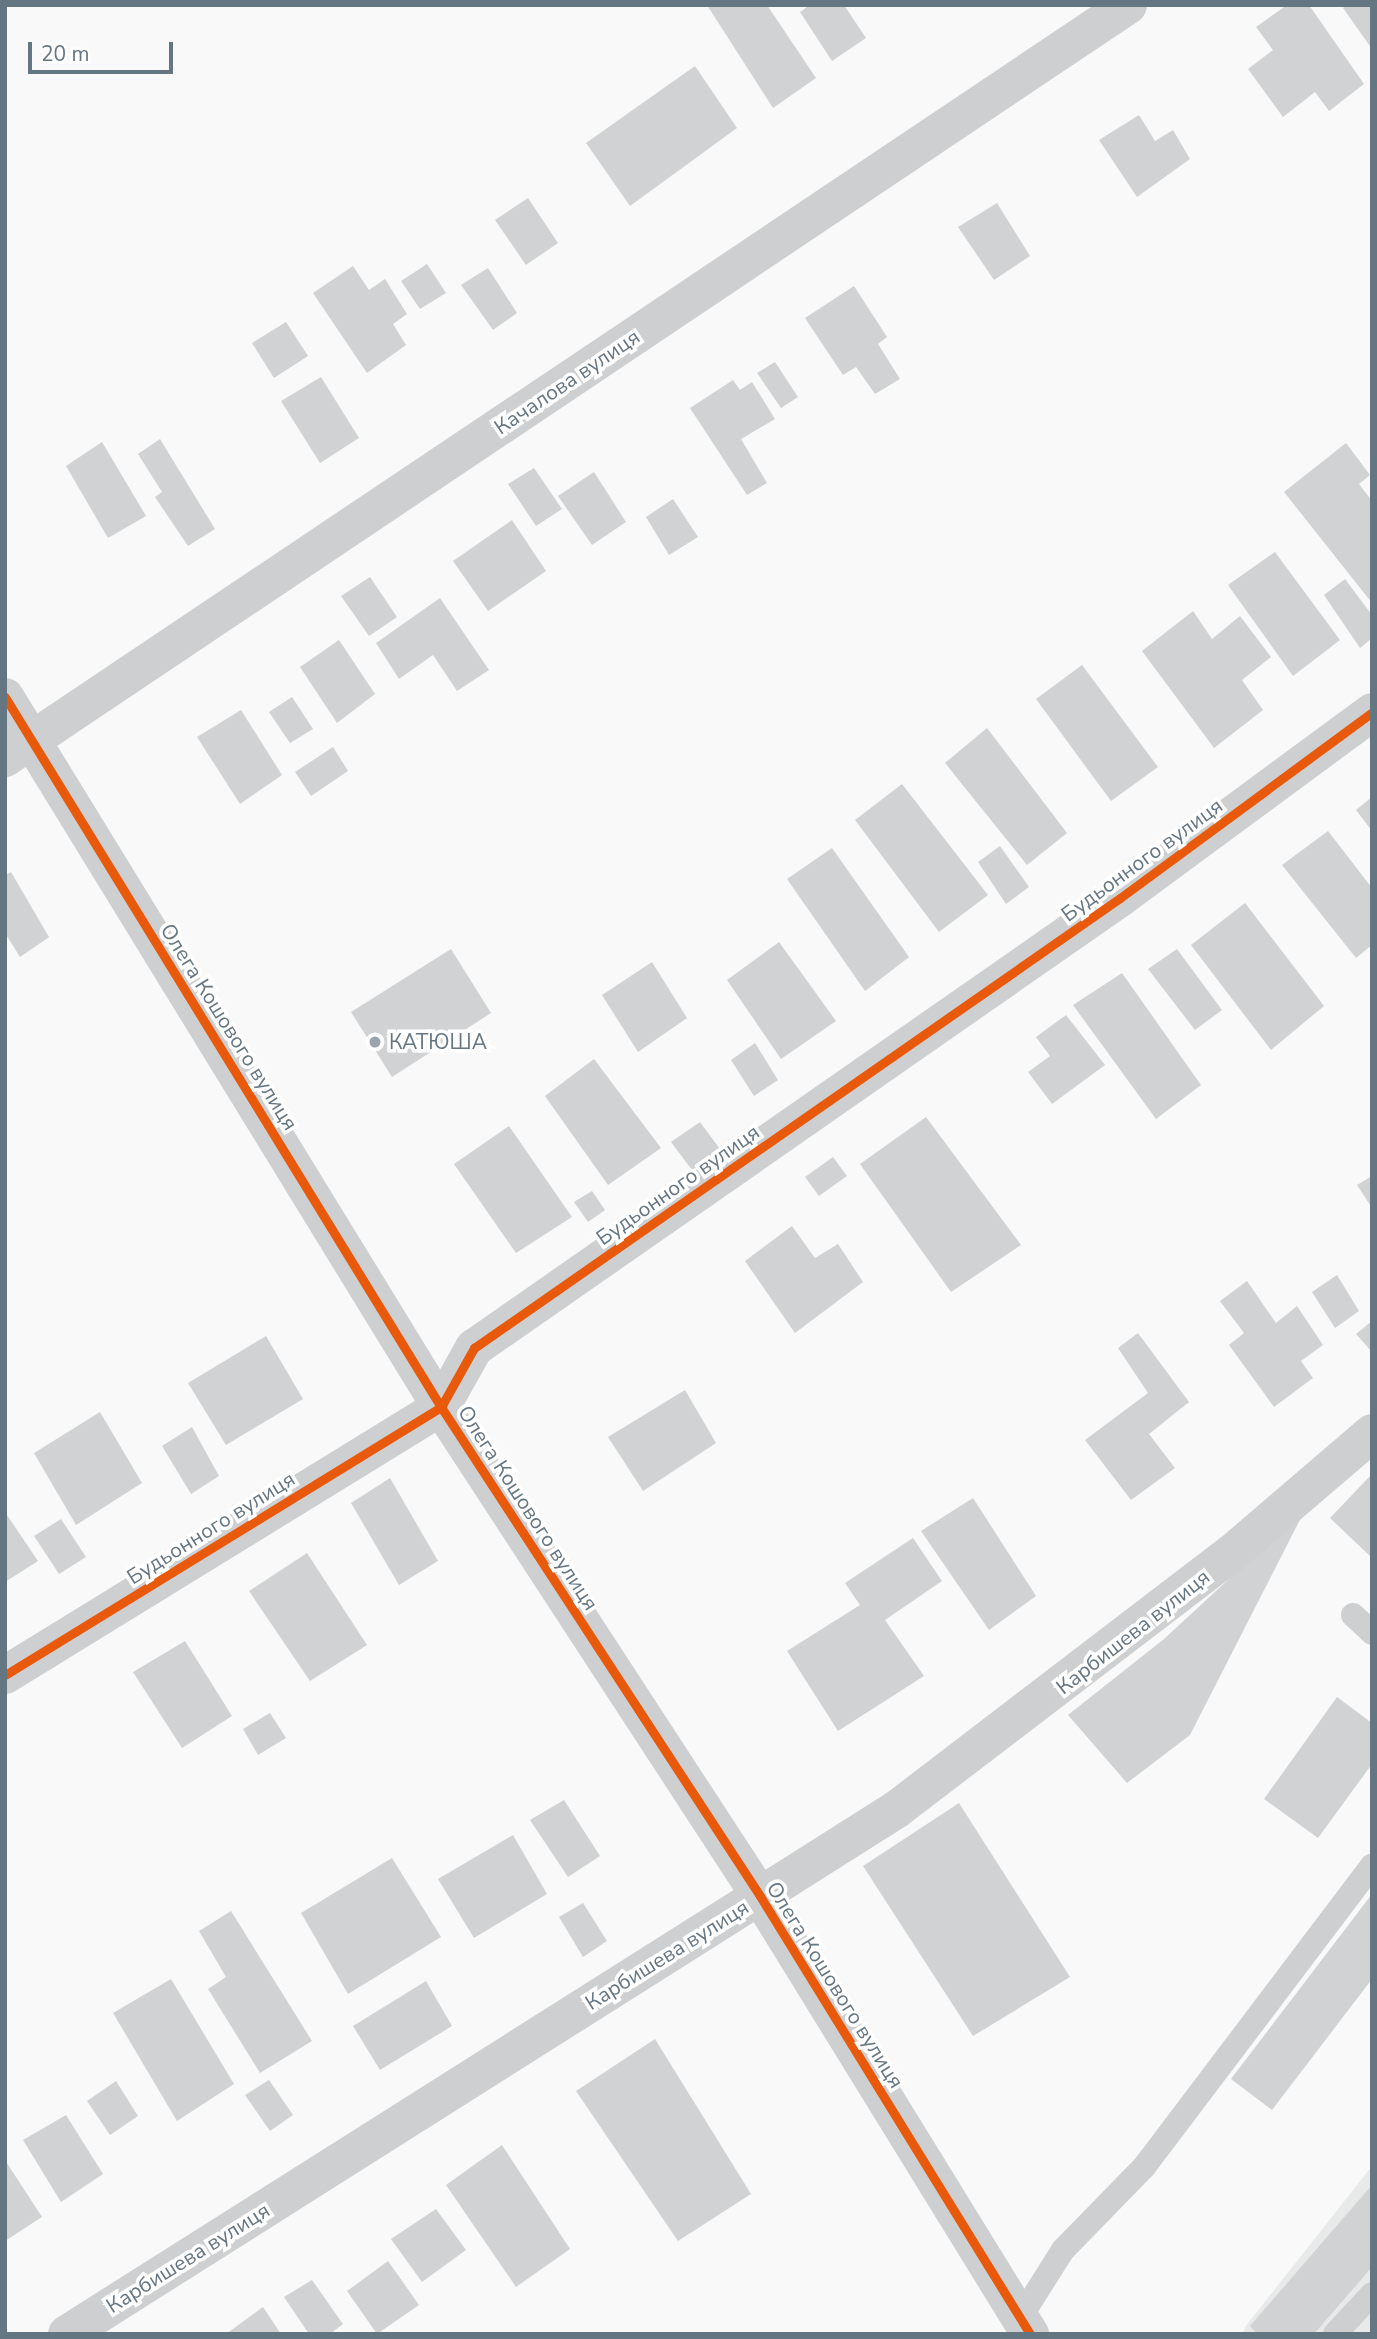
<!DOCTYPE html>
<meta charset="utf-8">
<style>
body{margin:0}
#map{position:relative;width:1377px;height:2339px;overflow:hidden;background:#f9f9f9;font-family:"Nunito Sans",sans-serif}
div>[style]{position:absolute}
.built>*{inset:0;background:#e8e9e9}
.building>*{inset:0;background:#d0d2d3}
.service>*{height:24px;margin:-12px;padding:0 12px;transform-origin:12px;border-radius:12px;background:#cecfd0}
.minor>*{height:38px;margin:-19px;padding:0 19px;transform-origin:19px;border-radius:19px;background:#cecfd0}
.cycleway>*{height:9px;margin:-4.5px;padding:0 4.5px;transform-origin:4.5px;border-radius:4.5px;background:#e8590c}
.dots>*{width:19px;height:19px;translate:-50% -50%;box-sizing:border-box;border:4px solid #fff;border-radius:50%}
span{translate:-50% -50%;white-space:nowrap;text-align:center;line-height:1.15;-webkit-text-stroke:7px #fff;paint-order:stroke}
.street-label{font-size:21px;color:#657683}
.poi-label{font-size:21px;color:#657683}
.left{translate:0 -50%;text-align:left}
.frame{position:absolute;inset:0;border:7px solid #657683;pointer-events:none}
.scale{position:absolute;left:28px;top:42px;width:145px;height:32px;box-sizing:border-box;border:4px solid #657683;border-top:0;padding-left:9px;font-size:21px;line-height:24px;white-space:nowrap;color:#657683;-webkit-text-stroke:5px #fff;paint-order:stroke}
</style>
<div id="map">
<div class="built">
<i style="clip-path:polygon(1372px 2166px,1372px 2334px,1243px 2334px,1245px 2327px)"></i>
</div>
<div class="building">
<i style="clip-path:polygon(707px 5px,767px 5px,816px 78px,773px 108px)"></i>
<i style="clip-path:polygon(810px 5px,844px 5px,866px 38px,832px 61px,800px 12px)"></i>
<i style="clip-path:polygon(1287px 5px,1309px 5px,1364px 84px,1329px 111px,1315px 92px,1283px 117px,1248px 69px,1273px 50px,1256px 27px)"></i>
<i style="clip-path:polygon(1347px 5px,1372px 5px,1372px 49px,1343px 8px)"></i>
<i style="clip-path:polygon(695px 66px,737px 128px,630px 206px,586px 143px)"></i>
<i style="clip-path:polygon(1139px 115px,1155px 141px,1173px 130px,1190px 159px,1137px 197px,1099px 140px)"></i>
<i style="clip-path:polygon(528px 198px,558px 243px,526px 265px,495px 220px)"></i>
<i style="clip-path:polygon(997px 203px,1030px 256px,994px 280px,958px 227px)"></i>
<i style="clip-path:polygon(427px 264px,446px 293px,420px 309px,401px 281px)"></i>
<i style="clip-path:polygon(353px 266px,369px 290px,385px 279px,407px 314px,393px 324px,406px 345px,367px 373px,313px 293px)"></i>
<i style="clip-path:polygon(488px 268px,517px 313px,493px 330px,461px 285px)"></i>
<i style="clip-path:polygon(854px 286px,887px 337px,878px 344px,900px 379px,875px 394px,856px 367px,843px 375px,805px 318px)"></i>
<i style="clip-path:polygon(286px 322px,308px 356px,274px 378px,252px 343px)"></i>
<i style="clip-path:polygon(775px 362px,798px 397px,781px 408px,757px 373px)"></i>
<i style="clip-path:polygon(321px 377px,359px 438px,320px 463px,281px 401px)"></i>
<i style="clip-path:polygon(733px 380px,740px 390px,752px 382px,775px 419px,741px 439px,767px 483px,747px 495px,690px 408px)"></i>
<i style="clip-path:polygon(160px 439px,215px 529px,188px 546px,155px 497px,162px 492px,138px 454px)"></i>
<i style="clip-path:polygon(102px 442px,146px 516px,108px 538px,66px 466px)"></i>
<i style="clip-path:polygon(1346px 443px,1370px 475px,1359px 484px,1372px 501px,1372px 603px,1284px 492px)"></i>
<i style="clip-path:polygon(534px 468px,562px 509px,536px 526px,508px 484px)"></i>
<i style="clip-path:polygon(594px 472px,626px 522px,592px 545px,558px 496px)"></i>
<i style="clip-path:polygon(673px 499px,698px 537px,669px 555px,646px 517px)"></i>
<i style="clip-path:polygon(512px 520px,546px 571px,488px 611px,453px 561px)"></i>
<i style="clip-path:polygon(1275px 552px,1340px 640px,1293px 676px,1228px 585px)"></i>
<i style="clip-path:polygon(370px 577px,397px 617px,369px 636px,341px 596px)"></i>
<i style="clip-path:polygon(1345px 579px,1372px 615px,1372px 638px,1360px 648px,1324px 595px)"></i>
<i style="clip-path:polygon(440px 598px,489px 670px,457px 691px,433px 655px,399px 679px,376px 643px)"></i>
<i style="clip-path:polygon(1193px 611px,1212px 639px,1240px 616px,1271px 657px,1242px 680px,1263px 710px,1214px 748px,1142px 651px)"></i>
<i style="clip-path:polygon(339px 640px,375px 694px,337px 723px,300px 667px)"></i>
<i style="clip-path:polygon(1082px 665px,1158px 767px,1111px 801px,1036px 699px)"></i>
<i style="clip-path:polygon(292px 697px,313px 729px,290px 743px,269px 712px)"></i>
<i style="clip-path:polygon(241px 710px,282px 775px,240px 804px,197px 737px)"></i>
<i style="clip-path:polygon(987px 728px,1067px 833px,1027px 865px,945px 763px)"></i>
<i style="clip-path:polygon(333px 747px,348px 771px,311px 796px,295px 772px)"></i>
<i style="clip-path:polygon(902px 784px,988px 895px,939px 932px,855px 820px)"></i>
<i style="clip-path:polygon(1372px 797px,1372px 831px,1356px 810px)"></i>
<i style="clip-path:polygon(1328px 831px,1372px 888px,1372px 945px,1356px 958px,1282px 865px)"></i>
<i style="clip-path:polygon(1000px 846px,1029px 887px,1006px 904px,978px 862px)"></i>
<i style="clip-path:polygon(832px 848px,909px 957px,865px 991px,787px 879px)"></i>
<i style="clip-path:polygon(11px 872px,49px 937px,20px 957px,5px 933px,5px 875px)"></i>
<i style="clip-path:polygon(1245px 903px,1324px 1006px,1271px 1050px,1191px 945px)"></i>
<i style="clip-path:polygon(779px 942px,836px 1021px,781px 1059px,727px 980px)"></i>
<i style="clip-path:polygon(451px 949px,491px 1013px,392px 1077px,351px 1012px)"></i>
<i style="clip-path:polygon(1177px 949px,1222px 1010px,1195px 1030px,1148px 969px)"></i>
<i style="clip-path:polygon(652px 962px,687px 1018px,638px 1052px,602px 995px)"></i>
<i style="clip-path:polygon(1122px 973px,1201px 1085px,1156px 1119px,1073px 1005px)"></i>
<i style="clip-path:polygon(1066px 1015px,1105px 1065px,1052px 1104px,1028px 1072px,1050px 1056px,1036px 1037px)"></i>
<i style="clip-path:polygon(755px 1043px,778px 1080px,754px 1096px,731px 1060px)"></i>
<i style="clip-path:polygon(594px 1059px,661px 1148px,608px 1185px,545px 1096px)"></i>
<i style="clip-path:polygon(926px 1117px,1021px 1245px,951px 1292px,860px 1164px)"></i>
<i style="clip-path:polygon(700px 1122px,720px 1149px,692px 1170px,671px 1142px)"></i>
<i style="clip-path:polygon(509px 1126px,572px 1217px,516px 1253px,454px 1164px)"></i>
<i style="clip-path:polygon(833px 1157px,847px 1176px,819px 1196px,805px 1177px)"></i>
<i style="clip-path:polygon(1372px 1176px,1372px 1208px,1357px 1185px)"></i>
<i style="clip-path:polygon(592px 1191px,605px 1210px,588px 1222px,574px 1202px)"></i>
<i style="clip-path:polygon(792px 1226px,815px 1258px,838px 1244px,863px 1282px,795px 1333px,745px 1261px)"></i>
<i style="clip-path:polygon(1337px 1275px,1359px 1311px,1335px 1328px,1312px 1292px)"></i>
<i style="clip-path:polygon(1247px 1281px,1276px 1323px,1297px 1306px,1323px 1345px,1301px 1361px,1313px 1378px,1274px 1407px,1229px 1345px,1244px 1333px,1220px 1301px)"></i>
<i style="clip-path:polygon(1372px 1321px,1372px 1352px,1356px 1334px)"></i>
<i style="clip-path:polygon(1138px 1333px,1189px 1402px,1149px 1434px,1175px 1468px,1131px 1500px,1085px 1440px,1148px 1393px,1118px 1348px)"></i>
<i style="clip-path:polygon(266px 1336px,303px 1399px,226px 1445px,188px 1383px)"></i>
<i style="clip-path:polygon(685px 1390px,716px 1443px,643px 1491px,608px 1437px)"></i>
<i style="clip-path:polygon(100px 1412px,142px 1483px,76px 1525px,34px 1453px)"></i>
<i style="clip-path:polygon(192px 1427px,219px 1476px,191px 1494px,162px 1446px)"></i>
<i style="clip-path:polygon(1372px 1474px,1372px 1558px,1330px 1518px)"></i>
<i style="clip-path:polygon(390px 1478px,438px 1561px,399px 1585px,351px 1503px)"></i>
<i style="clip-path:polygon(973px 1498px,1036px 1596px,989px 1630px,921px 1531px)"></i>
<i style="clip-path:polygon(1306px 1508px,1190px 1735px,1127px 1783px,1068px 1715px,1164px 1639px)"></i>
<i style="clip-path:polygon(5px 1512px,38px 1561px,5px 1582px)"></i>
<i style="clip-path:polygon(61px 1519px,86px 1557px,59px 1574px,34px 1536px)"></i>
<i style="clip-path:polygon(913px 1538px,942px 1581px,885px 1620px,924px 1676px,838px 1731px,787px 1651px,860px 1605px,845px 1583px)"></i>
<i style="clip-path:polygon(307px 1553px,367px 1645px,310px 1681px,249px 1591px)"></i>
<i style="clip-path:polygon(185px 1641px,232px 1716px,182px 1748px,133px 1672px)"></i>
<i style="clip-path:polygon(1337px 1697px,1372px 1723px,1372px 1764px,1318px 1838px,1264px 1799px)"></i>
<i style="clip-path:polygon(270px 1713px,286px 1738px,258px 1755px,243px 1729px)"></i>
<i style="clip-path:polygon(564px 1800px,600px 1856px,568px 1877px,530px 1820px)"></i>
<i style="clip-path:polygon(959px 1803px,1070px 1977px,973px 2036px,863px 1866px)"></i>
<i style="clip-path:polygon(513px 1835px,547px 1894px,474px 1938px,438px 1879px)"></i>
<i style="clip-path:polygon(392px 1858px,441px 1937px,348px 1994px,301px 1913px)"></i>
<i style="clip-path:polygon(1372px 1894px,1372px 1979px,1272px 2110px,1231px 2079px)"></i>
<i style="clip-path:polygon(583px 1903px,607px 1941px,583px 1957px,559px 1917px)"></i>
<i style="clip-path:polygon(231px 1911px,312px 2041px,260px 2073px,208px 1989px,226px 1977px,199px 1931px)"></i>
<i style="clip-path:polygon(171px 1979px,234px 2084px,177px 2121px,113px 2013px)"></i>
<i style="clip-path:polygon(426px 1981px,452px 2026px,380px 2070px,353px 2026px)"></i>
<i style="clip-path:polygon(655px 2039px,751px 2194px,678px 2241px,576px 2091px)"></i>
<i style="clip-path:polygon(269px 2080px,293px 2115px,270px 2131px,245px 2095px)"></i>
<i style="clip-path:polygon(116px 2081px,138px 2116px,110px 2135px,87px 2101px)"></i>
<i style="clip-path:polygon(66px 2115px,103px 2174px,61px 2202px,23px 2140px)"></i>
<i style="clip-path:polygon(502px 2145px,570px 2249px,516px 2287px,446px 2185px)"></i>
<i style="clip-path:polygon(5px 2160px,42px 2217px,5px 2241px)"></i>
<i style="clip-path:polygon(1372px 2185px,1372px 2267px,1314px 2334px,1257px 2334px,1250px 2326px)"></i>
<i style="clip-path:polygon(436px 2209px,466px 2250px,422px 2282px,391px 2239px)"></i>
<i style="clip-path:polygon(388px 2261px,419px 2305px,377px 2334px,347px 2291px)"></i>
<i style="clip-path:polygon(312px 2280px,343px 2324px,330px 2334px,309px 2334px,284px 2297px)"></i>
<i style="clip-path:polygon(263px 2307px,281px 2334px,226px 2334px)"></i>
</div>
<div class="service">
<i style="left:1353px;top:1615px;width:26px;rotate:43deg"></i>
<i style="left:1020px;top:2318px;width:80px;rotate:-57.7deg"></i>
<i style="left:1063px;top:2250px;width:116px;rotate:-45.7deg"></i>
<i style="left:1144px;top:2167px;width:378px;rotate:-52.9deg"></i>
<i style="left:1335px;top:2334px;width:54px;rotate:-47.2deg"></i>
</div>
<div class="minor">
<i style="left:5px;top:697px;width:833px;rotate:58.45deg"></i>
<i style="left:441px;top:1407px;width:584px;rotate:56.88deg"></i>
<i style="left:760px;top:1896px;width:515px;rotate:58.35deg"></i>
<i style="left:5px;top:758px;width:1352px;rotate:-33.84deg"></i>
<i style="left:5px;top:1675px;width:512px;rotate:-31.58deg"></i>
<i style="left:441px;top:1407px;width:68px;rotate:-60.8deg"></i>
<i style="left:474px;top:1348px;width:787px;rotate:-34.86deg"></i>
<i style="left:1120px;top:898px;width:313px;rotate:-36.4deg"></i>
<i style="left:67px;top:2334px;width:982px;rotate:-32.31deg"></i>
<i style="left:897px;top:1809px;width:420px;rotate:-37.4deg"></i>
<i style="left:1231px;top:1554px;width:186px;rotate:-40.6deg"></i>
</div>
<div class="cycleway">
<i style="left:5px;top:697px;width:833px;rotate:58.45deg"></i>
<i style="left:441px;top:1407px;width:584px;rotate:56.88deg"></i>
<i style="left:760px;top:1896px;width:515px;rotate:58.35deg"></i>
<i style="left:5px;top:1675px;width:512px;rotate:-31.58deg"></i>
<i style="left:441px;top:1407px;width:68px;rotate:-60.8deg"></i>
<i style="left:474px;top:1348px;width:787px;rotate:-34.86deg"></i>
<i style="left:1120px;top:898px;width:313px;rotate:-36.4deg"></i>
</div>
<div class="dots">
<i style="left:375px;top:1042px;background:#99a4ac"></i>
</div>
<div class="street-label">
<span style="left:567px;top:382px;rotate:-34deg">Качалова вулиця</span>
<span style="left:1142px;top:860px;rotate:-36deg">Будьонного вулиця</span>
<span style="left:229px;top:1027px;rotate:58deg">Олега Кошового вулиця</span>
<span style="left:678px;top:1185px;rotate:-35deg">Будьонного вулиця</span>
<span style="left:528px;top:1508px;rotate:57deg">Олега Кошового вулиця</span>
<span style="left:211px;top:1528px;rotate:-32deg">Будьонного вулиця</span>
<span style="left:1133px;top:1632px;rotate:-38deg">Карбишева вулиця</span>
<span style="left:667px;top:1955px;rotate:-32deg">Карбишева вулиця</span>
<span style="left:835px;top:1985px;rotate:58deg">Олега Кошового вулиця</span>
<span style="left:188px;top:2258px;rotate:-32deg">Карбишева вулиця</span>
</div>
<div class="poi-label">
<span class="left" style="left:389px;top:1042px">КАТЮША</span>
</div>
<div class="frame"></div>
<div class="scale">20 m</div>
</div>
